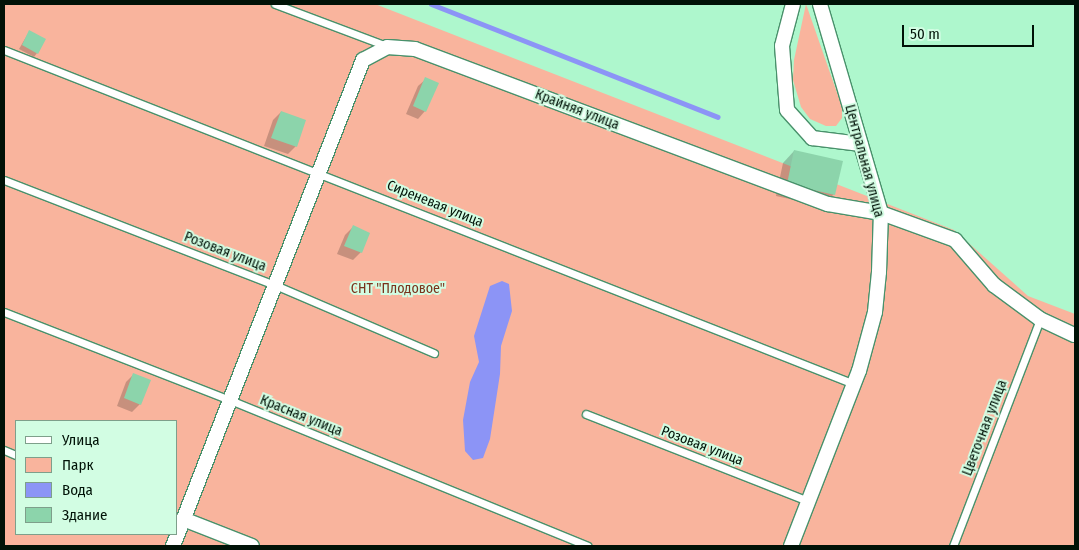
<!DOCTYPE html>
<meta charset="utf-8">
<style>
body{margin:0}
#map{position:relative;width:1079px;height:550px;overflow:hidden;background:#aef7cd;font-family:"Fira Sans Condensed",sans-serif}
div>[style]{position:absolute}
.green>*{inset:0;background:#f9b49d}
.water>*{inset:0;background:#8c94f6}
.shadow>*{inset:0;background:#0003}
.stream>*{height:5px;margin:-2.5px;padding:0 2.5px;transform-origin:2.5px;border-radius:2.5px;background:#8c94f6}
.building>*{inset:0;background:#8cd4ab}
.roads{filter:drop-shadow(1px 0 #49916b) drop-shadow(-1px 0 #49916b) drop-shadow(0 1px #49916b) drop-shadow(0 -1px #49916b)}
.service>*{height:7px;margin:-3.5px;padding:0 3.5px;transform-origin:3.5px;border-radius:3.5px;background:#fff}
.minor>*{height:14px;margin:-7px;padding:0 7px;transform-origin:7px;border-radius:7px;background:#fff}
span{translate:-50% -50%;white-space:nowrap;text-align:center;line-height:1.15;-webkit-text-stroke:4px #d2fde3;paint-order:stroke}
.street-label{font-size:14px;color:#001207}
.park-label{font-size:14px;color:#78321b}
.frame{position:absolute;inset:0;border:5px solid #001207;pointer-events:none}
.legend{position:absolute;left:15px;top:420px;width:162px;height:115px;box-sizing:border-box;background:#d2fde3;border:1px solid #7e9f8b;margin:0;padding:6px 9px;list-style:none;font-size:15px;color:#001207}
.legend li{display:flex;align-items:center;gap:10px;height:25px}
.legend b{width:25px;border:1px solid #7e9f8b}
.scale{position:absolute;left:902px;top:25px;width:132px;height:22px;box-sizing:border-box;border:2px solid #001207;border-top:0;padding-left:6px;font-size:15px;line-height:18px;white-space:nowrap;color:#001207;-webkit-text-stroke:4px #d2fde3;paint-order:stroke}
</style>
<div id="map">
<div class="green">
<i style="clip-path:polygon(evenodd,4px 4px,375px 4px,954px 230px,1028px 296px,1075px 314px,1075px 546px,4px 546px,4px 4px,16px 421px,176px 421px,176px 534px,16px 534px,16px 421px)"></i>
<i style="clip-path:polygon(806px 4px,842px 107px,842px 118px,836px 126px,826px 126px,810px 119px,801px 107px,793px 80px,794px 60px)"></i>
</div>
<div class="water">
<i style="clip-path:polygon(502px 281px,509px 284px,512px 311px,501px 346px,500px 374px,490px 439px,483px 458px,473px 460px,465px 451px,463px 420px,470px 382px,479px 362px,474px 336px,490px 286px)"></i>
</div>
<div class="shadow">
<i style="clip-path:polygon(29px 32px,37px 53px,34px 57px,19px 49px)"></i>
<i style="clip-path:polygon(426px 79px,425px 111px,418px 119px,406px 114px,418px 86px)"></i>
<i style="clip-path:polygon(281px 112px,296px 146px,288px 154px,264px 146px,273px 120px)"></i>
<i style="clip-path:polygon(794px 151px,834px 194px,822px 206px,776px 196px,783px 163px)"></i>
<i style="clip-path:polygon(353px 227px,361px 252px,353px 260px,337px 254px,345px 235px)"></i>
<i style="clip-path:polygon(134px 374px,140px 404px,132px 412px,117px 406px,126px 382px)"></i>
</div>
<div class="stream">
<i style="left:431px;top:4px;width:308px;rotate:21.5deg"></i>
</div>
<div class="building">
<i style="clip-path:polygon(29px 30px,46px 39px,38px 54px,22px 45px)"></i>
<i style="clip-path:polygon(425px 77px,439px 83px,426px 112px,413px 106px)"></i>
<i style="clip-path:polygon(281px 111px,306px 120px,297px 147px,271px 138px)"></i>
<i style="clip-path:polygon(794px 150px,843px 161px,835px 195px,787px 184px)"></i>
<i style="clip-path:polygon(353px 225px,370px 233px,362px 253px,344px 246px)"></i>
<i style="clip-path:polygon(133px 373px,151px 380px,141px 405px,124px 398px)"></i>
</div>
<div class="roads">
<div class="service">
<i style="left:275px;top:4px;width:120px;rotate:20.6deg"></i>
<i style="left:4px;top:50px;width:913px;rotate:21.45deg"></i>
<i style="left:4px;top:180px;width:291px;rotate:21.2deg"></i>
<i style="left:275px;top:285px;width:173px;rotate:23.2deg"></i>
<i style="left:4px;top:312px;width:243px;rotate:21.3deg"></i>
<i style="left:230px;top:400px;width:386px;rotate:22.2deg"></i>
<i style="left:586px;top:414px;width:238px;rotate:21.4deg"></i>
<i style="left:4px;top:450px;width:13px;rotate:23deg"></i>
<i style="left:953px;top:546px;width:243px;rotate:-69deg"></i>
</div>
<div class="minor">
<i style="left:793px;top:4px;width:43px;rotate:104.7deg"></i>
<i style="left:782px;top:46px;width:64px;rotate:85.5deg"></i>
<i style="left:787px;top:110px;width:38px;rotate:48deg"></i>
<i style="left:812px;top:138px;width:49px;rotate:7deg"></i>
<i style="left:183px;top:519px;width:74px;rotate:21.4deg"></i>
<i style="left:173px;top:546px;width:522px;rotate:-68.65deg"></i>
<i style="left:363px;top:60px;width:27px;rotate:-28deg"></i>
<i style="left:387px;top:47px;width:28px;rotate:4deg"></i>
<i style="left:415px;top:49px;width:441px;rotate:20.6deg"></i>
<i style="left:828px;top:204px;width:54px;rotate:9.6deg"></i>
<i style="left:881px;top:213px;width:79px;rotate:20deg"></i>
<i style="left:955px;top:240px;width:60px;rotate:49.1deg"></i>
<i style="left:994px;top:285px;width:57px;rotate:36.5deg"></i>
<i style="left:1040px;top:319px;width:38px;rotate:25deg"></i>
<i style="left:791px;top:546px;width:188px;rotate:-68.8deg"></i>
<i style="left:859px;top:371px;width:61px;rotate:-74.8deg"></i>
<i style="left:875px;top:312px;width:40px;rotate:-84.3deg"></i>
<i style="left:879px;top:272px;width:59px;rotate:-88.1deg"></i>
<i style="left:881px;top:213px;width:218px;rotate:-106.3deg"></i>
</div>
</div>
<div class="street-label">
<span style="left:577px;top:110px;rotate:21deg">Крайняя улица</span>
<span style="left:864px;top:161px;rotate:75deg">Центральная улица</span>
<span style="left:435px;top:204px;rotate:22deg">Сиреневая улица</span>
<span style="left:225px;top:252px;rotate:21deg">Розовая улица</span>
<span style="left:301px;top:416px;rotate:22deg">Красная улица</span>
<span style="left:985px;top:428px;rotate:-69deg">Цветочная улица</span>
<span style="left:702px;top:446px;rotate:21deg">Розовая улица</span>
</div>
<div class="park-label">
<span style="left:398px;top:289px">СНТ "Плодовое"</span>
</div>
<div class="frame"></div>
<ul class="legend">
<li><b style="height:6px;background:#fff"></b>Улица</li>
<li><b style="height:14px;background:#f9b49d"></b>Парк</li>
<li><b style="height:14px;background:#8c94f6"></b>Вода</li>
<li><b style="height:14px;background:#8cd4ab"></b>Здание</li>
</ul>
<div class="scale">50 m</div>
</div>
